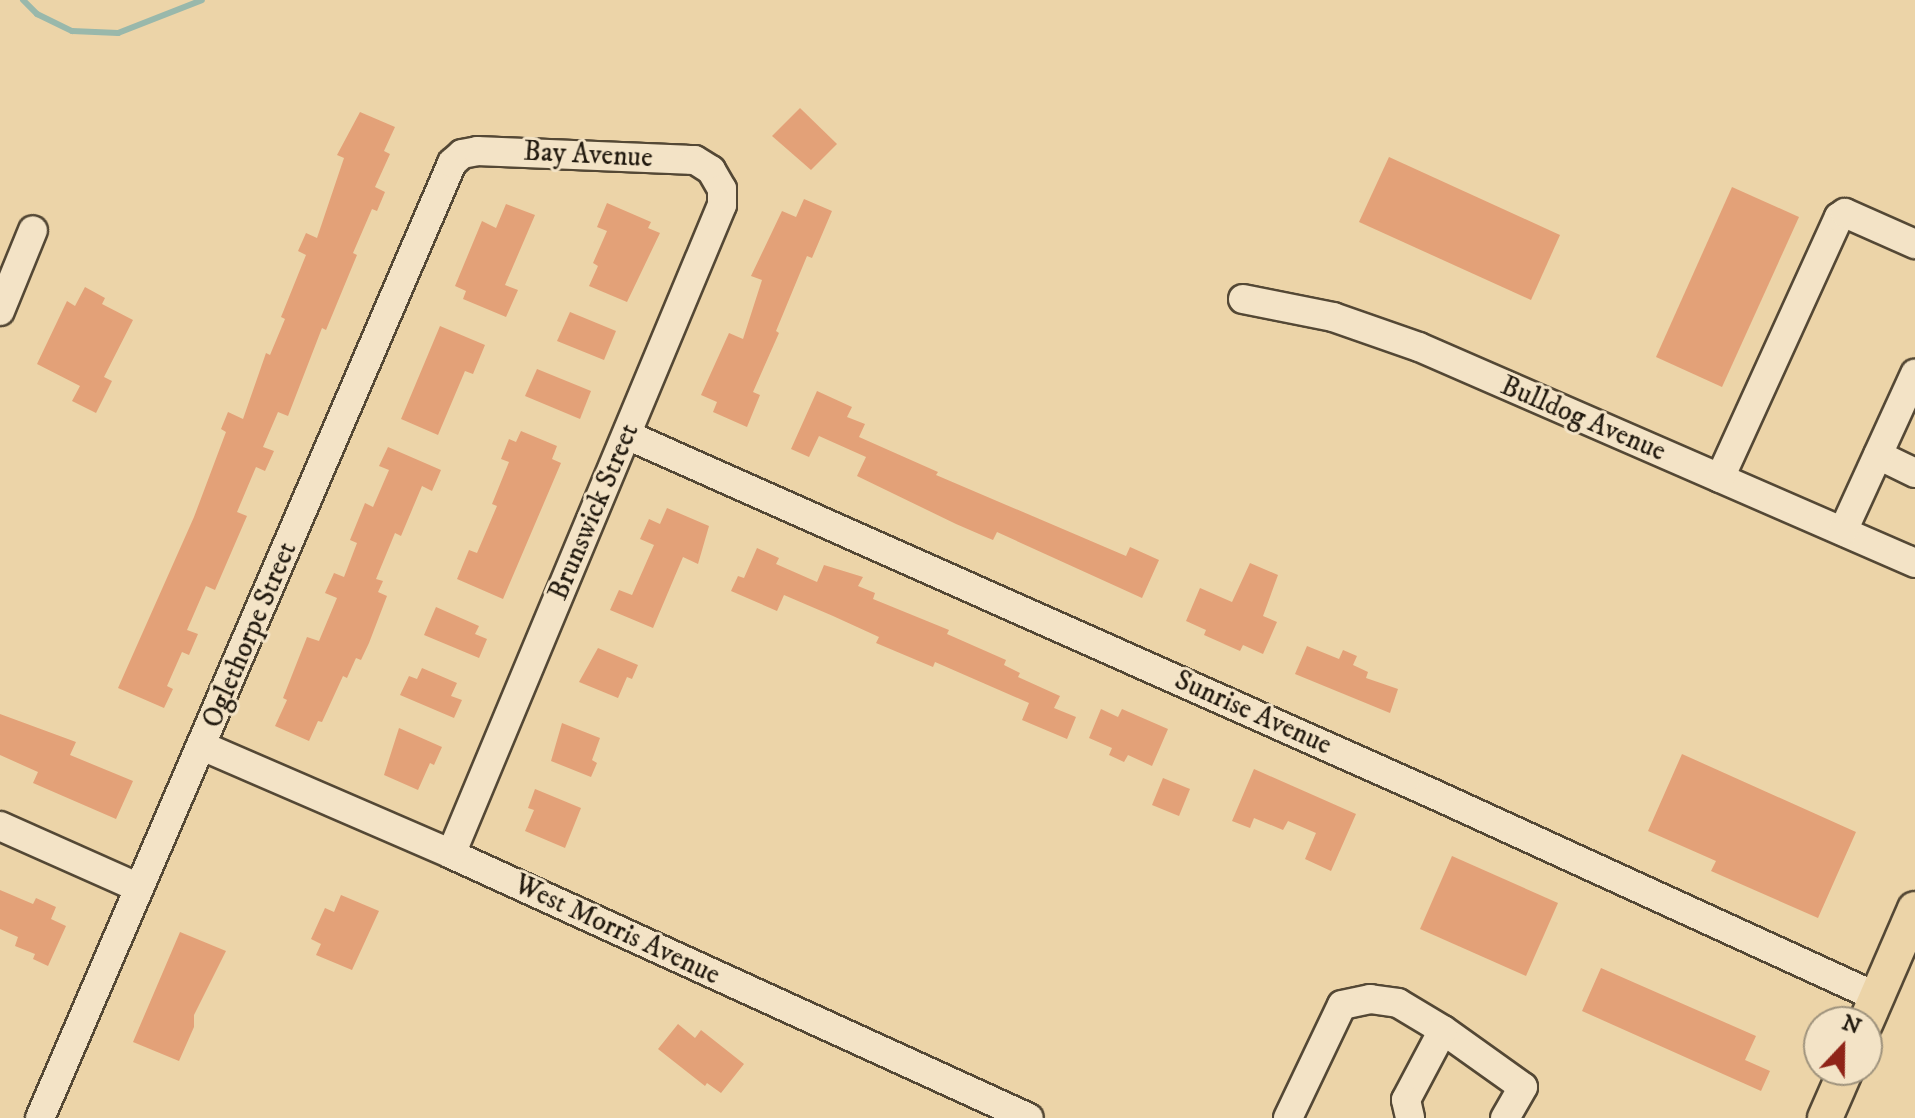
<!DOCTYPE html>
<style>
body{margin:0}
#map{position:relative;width:1915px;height:1118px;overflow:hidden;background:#ecd4a8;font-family:"IM FELL DW Pica",serif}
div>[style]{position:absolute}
.stream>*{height:6px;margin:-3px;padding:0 3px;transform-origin:3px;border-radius:3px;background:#99b8ab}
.building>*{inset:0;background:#e3a178}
.roads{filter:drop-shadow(2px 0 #544835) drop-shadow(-2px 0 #544835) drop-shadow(0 2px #544835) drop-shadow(0 -2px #544835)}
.minor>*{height:28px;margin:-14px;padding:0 14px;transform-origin:14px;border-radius:14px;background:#f3e3c6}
.major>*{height:34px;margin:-17px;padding:0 17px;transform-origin:17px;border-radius:17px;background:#ecd4a8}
span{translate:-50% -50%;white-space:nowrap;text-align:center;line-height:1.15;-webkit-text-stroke:6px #f3e3c6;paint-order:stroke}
.street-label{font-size:28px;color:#221a0f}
.north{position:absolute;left:1803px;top:1006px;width:80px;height:80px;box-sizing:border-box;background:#f3e3c6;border:2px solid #9f937d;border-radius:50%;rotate:22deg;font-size:22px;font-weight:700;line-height:32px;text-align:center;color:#221a0f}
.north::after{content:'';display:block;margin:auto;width:28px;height:36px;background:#8f2418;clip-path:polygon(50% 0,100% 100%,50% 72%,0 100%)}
</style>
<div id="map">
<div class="stream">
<i style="left:23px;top:0;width:20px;rotate:45deg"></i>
<i style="left:37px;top:14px;width:39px;rotate:26deg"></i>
<i style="left:72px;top:31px;width:46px;rotate:2.5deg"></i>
<i style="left:118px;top:33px;width:90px;rotate:-21.4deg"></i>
</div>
<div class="building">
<i style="clip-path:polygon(800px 108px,837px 144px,811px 170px,772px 136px)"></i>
<i style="clip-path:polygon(360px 112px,395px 127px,384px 151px,390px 154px,375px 187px,385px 192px,377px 211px,372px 209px,353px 253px,357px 255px,326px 330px,322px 328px,288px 416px,278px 412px,263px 447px,274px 451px,265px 471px,256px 467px,237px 512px,247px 516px,215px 590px,206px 586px,187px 630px,198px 634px,189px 655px,182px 652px,167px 686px,173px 689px,164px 708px,118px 688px,194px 517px,226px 432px,221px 429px,228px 412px,243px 419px,266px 353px,270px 355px,285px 319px,281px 317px,306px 255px,298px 251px,306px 233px,317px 238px,344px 158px,337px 155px)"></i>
<i style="clip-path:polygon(1389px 157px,1560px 235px,1531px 300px,1359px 222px)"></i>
<i style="clip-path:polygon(1732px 187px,1799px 217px,1722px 387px,1656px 357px)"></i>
<i style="clip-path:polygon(804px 199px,832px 211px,812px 258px,807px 256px,776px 331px,779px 333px,753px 392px,760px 395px,747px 427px,713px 412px,717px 402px,701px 395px,729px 333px,743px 339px,762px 280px,751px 276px,782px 211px,796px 217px)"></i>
<i style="clip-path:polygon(607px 203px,651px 222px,648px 228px,660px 233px,627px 302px,589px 286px,598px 266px,593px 263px,607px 231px,597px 227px)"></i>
<i style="clip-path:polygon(506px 204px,535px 215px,505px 285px,518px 290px,506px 317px,463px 299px,466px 291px,455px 286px,482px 221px,496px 228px)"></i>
<i style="clip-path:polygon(85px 287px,105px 298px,102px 304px,133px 320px,104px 377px,112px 381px,96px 413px,72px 401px,80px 386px,37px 364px,67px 301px,75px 306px)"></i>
<i style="clip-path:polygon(570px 312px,616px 331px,604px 360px,557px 341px)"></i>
<i style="clip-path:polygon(440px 326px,485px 345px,473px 374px,465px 371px,438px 435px,401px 419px)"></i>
<i style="clip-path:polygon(537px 369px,591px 391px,580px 419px,525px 396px)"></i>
<i style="clip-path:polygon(817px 391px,852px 407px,847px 417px,865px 424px,859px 437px,938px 472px,936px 475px,1126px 556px,1130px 547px,1159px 560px,1142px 598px,997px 532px,993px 540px,956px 524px,857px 476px,866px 457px,819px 436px,809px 457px,791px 449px)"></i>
<i style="clip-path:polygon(521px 431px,557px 446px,552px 459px,561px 463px,503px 599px,457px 579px,469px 550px,477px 553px,497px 506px,492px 504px,509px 462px,501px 459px,509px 439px,516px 442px)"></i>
<i style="clip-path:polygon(388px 447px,441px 470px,432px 491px,422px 486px,401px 536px,395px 533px,376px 579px,383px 581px,378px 592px,387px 596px,369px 643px,361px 660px,356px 658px,347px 678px,343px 676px,322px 722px,318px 721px,309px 741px,275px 726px,287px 700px,283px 698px,307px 637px,319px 641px,337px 598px,325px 593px,334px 573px,344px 577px,357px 543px,350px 540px,365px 503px,373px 507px,389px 470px,379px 466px)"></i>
<i style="clip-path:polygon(667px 508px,709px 526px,698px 564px,683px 557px,653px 628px,610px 610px,619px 590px,632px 595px,654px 545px,640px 539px,649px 519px,660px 524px)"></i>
<i style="clip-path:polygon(757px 548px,779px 558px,776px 564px,817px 582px,824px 565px,863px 577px,858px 586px,875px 593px,873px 599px,949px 630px,947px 634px,1006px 660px,1004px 665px,1020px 673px,1018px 677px,1060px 696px,1054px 708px,1076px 717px,1067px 739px,1022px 720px,1029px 703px,935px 662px,933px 667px,876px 643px,879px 637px,833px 616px,784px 595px,777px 611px,731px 591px,738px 576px,744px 578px)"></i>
<i style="clip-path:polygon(1250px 563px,1278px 575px,1263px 616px,1277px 622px,1263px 654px,1243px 645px,1240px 651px,1204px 635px,1206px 630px,1186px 621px,1200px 588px,1232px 602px)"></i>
<i style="clip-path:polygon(436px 607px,479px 626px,475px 634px,487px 639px,479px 658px,424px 635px)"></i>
<i style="clip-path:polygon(1307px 646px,1339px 659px,1343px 650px,1357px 656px,1353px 665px,1368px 672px,1366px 678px,1398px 689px,1390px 713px,1295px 674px)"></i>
<i style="clip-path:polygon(598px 648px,638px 665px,632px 679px,627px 677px,618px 698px,579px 682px)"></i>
<i style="clip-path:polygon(422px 668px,457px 683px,451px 696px,462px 700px,454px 718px,400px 695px,409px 676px,417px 679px)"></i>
<i style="clip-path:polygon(1101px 709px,1118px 717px,1122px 709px,1168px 729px,1152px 766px,1128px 755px,1124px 762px,1109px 755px,1112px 748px,1089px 738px)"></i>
<i style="clip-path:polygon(0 714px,76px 742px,70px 755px,133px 781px,116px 819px,33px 783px,38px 772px,0 755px)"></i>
<i style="clip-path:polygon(562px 723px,600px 738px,592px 760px,597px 763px,591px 777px,551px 761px)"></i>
<i style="clip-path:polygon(399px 728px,442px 747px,434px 765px,430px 763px,418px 790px,384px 775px)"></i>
<i style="clip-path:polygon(1682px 754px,1856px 832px,1818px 918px,1711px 871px,1716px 861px,1648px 831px)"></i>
<i style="clip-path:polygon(1254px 769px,1356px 814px,1331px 871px,1305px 859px,1316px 833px,1288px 821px,1283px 830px,1254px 818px,1250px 828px,1232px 821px)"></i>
<i style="clip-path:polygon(1163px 778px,1190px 789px,1179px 816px,1152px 805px)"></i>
<i style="clip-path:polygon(535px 789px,581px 808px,565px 848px,525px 831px,534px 810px,528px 808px)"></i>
<i style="clip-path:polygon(1452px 856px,1558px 903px,1526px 976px,1420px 929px)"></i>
<i style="clip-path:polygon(0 890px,33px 904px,36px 898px,56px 907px,51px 919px,66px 926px,48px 966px,33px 959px,35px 954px,15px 946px,18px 937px,0 929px)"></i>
<i style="clip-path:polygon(341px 895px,379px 911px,352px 970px,316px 955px,321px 944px,311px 939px,325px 908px,334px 912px)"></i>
<i style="clip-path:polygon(180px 932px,226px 951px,194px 1015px,194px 1027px,179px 1061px,133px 1042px)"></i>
<i style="clip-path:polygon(1601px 968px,1756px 1036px,1745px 1060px,1770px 1071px,1761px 1091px,1582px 1011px)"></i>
<i style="clip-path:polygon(678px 1024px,695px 1038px,701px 1030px,744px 1064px,721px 1093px,707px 1083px,705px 1086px,658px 1049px)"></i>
</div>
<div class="roads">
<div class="minor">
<i style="left:1243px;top:299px;width:92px;rotate:11.3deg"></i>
<i style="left:1333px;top:317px;width:91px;rotate:19.2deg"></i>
<i style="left:1419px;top:347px;width:541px;rotate:23.53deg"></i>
<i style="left:0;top:311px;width:87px;rotate:-67.8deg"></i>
<i style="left:627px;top:435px;width:878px;rotate:24deg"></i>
<i style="left:1429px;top:792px;width:493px;rotate:24.6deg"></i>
<i style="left:1878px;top:455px;width:41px;rotate:25.9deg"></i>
<i style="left:1720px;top:478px;width:287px;rotate:-65.5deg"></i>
<i style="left:1839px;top:217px;width:7px;rotate:-34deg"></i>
<i style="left:1845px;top:213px;width:77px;rotate:23.9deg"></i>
<i style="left:1843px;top:531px;width:173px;rotate:-65.4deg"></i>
<i style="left:202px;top:746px;width:271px;rotate:23.4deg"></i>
<i style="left:451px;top:854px;width:635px;rotate:24.55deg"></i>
<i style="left:0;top:826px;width:152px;rotate:24deg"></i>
<i style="left:1443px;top:1030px;width:98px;rotate:35.5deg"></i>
<i style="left:1523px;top:1087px;width:36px;rotate:120deg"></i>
<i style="left:40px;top:1118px;width:1040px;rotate:-66.66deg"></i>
<i style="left:452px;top:163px;width:13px;rotate:-42deg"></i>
<i style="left:462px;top:154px;width:15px;rotate:-11deg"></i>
<i style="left:477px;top:151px;width:218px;rotate:2.4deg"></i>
<i style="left:695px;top:160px;width:19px;rotate:32deg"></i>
<i style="left:711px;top:170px;width:22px;rotate:60deg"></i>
<i style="left:722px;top:189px;width:16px;rotate:90deg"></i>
<i style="left:722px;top:205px;width:703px;rotate:112.66deg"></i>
<i style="left:1288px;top:1118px;width:125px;rotate:-64.5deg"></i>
<i style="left:1342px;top:1005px;width:29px;rotate:-12deg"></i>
<i style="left:1370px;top:999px;width:28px;rotate:8deg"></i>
<i style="left:1398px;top:1003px;width:52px;rotate:31deg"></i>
<i style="left:1443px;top:1030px;width:79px;rotate:117.9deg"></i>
<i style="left:1406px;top:1100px;width:18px;rotate:77deg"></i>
</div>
<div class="major">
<i style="left:1866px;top:1022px;width:123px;rotate:-66.6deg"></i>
<i style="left:1825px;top:1118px;width:52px;rotate:-66.4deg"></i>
</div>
</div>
<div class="street-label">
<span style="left:588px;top:155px;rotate:3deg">Bay Avenue</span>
<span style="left:1583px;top:419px;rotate:23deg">Bulldog Avenue</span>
<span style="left:594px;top:512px;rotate:-67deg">Brunswick Street</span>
<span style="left:250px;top:635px;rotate:-67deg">Oglethorpe Street</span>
<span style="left:1253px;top:713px;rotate:24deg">Sunrise Avenue</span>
<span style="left:617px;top:930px;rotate:25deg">West Morris Avenue</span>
</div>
<div class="north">N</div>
</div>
